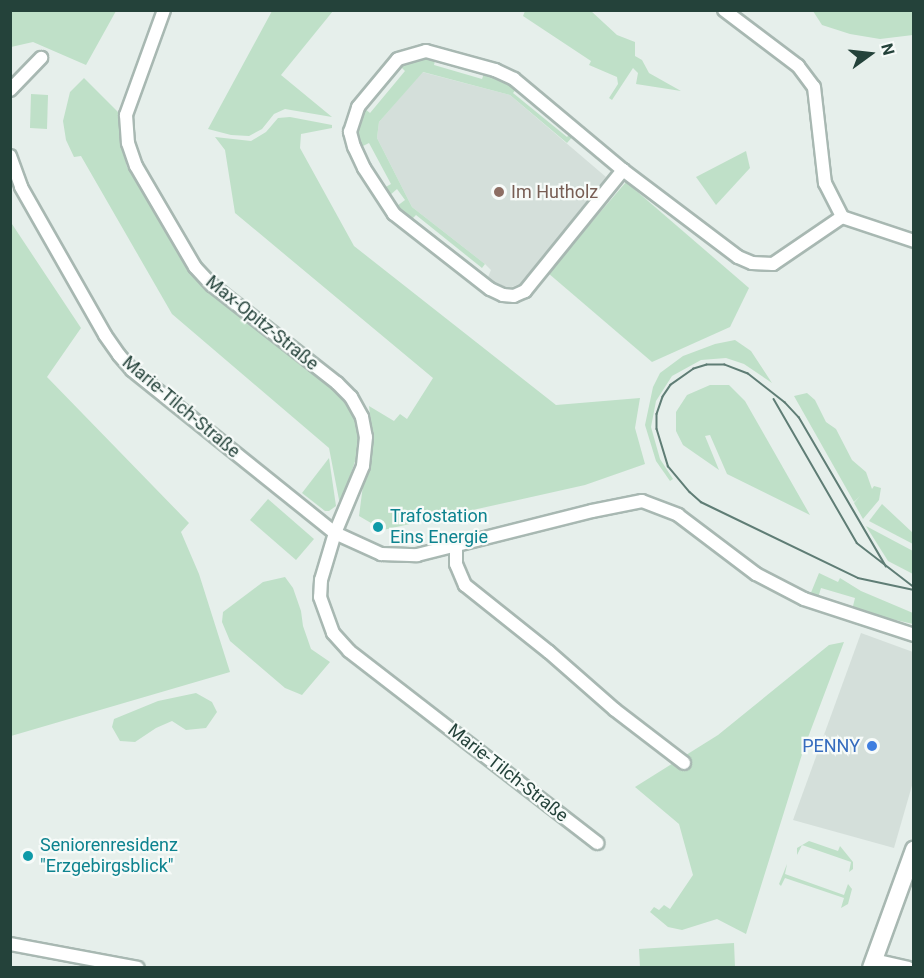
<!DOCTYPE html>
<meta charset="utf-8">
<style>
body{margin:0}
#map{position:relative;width:924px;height:978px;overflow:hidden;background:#e6efeb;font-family:Roboto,sans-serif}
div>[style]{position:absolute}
.built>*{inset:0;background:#d4dfda}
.green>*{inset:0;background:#bfe0c8}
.roads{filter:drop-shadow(2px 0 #a8b8b2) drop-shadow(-2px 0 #a8b8b2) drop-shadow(0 2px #a8b8b2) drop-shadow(0 -2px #a8b8b2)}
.street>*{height:12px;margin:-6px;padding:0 6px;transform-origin:6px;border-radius:6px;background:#fff}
.secondary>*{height:16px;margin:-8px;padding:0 8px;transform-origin:8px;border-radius:8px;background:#fff}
.tram>*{height:1.5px;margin:-0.75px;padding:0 0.75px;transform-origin:0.75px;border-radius:0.75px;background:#5f7d75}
.dots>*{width:16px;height:16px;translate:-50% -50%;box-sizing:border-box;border:3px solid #f7fbf9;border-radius:50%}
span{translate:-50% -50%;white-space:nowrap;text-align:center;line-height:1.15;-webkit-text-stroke:4.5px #f7fbf9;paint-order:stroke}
.education-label{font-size:18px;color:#785e54}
.left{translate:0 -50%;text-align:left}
.street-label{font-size:18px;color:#24423a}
.culture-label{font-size:18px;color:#0d838f}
.shop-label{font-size:18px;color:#366cbe}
.right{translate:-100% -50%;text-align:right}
.frame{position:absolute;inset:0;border:12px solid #24423a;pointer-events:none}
.north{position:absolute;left:840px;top:24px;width:60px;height:60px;-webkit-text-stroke:4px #f7fbf9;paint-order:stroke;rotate:75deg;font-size:16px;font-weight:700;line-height:24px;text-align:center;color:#24423a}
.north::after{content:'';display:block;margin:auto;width:21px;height:27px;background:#24423a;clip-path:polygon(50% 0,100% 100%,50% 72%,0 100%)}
</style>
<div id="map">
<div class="built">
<i style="clip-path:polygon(422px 72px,510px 95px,606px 177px,522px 283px,509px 288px,496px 283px,488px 277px,491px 270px,485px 264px,412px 207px,377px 138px,379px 122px)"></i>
<i style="clip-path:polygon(861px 633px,913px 652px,913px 782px,894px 848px,793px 820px)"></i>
</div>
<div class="green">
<i style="clip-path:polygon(10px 11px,11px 10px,116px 11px,86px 65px,33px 42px,11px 47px)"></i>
<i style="clip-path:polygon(272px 11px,333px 11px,281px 75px,332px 117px,285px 109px,274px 114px,262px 129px,249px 136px,231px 135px,208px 129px)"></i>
<i style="clip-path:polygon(525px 11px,591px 11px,617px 35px,635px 42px,635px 56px,642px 60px,649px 73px,681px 91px,636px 84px,638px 73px,633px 68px,612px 100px,609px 98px,618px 84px,617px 77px,589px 65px,591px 61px,523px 16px)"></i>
<i style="clip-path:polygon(813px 11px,913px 11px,913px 35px,880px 39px,850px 34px,822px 25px)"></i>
<i style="clip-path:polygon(420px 55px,436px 57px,434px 65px,482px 79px,485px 71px,503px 77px,517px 88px,513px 93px,567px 137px,572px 131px,575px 134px,567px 143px,510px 95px,423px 72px,379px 122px,377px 138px,412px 207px,485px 264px,482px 268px,416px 215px,411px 220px,397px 206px,405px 200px,397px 189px,389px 196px,384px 188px,391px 184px,369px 143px,361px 147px,357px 133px,365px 109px,370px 113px,405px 71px,399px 65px)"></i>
<i style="clip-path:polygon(84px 78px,120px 114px,120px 136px,127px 167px,197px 279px,228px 308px,334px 385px,351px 408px,359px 428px,359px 450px,340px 505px,329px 448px,172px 314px,81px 156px,74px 157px,66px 140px,63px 121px,70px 92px)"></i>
<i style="clip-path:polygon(31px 94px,48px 95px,47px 129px,30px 128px)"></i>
<i style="clip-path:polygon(290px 117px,332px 125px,332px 128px,301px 134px,300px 148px,354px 246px,556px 405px,640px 398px,635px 428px,645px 464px,585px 485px,383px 530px,359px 516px,371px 424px,369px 406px,394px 421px,400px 414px,407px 419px,433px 378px,235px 213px,225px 150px,215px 137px,251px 141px,266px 132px,278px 118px)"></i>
<i style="clip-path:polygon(746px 151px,750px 168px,716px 205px,696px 177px)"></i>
<i style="clip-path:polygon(626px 182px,749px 288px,730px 327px,652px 362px,548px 273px)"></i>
<i style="clip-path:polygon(10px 221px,81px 328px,47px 377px,189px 523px,181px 532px,199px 574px,230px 672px,11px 736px)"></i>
<i style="clip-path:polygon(735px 340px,751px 351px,772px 383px,744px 364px,726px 358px,701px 360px,672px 376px,656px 401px,651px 427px,660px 459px,673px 479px,670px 481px,656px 461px,645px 425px,653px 387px,660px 373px,683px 356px,715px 344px)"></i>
<i style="clip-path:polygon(710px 385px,729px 385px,745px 401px,810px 515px,727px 474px,710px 435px,705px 436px,719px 470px,683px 445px,676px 431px,676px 412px,687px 395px)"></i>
<i style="clip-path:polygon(807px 393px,815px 400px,826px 422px,836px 429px,852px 460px,866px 472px,872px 489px,874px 486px,881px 488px,879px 500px,863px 519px,854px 503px,860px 496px,854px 502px,794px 396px)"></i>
<i style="clip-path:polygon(329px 458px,336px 506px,329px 511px,325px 511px,302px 493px)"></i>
<i style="clip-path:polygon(268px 499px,314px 539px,296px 560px,250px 520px)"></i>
<i style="clip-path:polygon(882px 504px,913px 533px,913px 544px,869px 521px)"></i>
<i style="clip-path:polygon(866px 526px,913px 551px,913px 574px,888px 561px)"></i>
<i style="clip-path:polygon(819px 573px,838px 582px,840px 578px,861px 591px,913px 613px,913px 624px,852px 610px,855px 598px,821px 588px,818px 598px,810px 595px)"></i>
<i style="clip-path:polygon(285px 577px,293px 588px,301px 611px,303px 626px,311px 649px,330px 662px,302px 695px,285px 688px,230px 641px,222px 622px,223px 612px,263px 582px)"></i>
<i style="clip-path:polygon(844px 642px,804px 748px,746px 934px,717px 919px,682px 930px,668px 927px,650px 912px,654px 907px,659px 910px,664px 905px,670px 909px,693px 875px,679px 824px,635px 787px,718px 735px,829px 645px)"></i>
<i style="clip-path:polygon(196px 693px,212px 702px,217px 712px,206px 728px,186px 730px,172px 721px,156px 728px,135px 742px,120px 741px,112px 727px,114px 719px,158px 701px)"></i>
<i style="clip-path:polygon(809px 841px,838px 851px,840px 846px,853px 862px,853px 869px,849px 872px,851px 862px,802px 845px,797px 855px,797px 848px)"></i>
<i style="clip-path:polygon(787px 864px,785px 874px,844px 895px,848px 884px,852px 889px,848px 904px,841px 908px,844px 898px,785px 878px,781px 886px,779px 884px)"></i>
<i style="clip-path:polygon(734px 943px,735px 967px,640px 967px,639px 949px)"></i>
</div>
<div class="roads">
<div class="street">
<i style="left:164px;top:10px;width:112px;rotate:109.9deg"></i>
<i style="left:126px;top:115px;width:28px;rotate:86deg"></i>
<i style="left:128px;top:143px;width:24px;rotate:71deg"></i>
<i style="left:136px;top:166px;width:117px;rotate:59.7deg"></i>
<i style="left:195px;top:267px;width:25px;rotate:47deg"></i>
<i style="left:212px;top:285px;width:159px;rotate:38.1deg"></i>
<i style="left:337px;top:383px;width:20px;rotate:45deg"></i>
<i style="left:351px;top:397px;width:23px;rotate:61deg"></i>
<i style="left:362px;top:417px;width:20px;rotate:79deg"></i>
<i style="left:366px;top:437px;width:29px;rotate:96deg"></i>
<i style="left:363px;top:466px;width:73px;rotate:112.7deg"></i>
<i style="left:335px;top:533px;width:49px;rotate:106.6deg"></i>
<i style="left:321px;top:580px;width:17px;rotate:93deg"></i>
<i style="left:320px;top:597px;width:38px;rotate:70deg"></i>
<i style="left:333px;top:633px;width:24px;rotate:48deg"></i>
<i style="left:349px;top:651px;width:314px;rotate:37.7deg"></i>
<i style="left:724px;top:10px;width:93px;rotate:37.1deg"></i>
<i style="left:798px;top:66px;width:26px;rotate:53deg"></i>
<i style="left:814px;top:87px;width:97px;rotate:83.5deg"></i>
<i style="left:825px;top:183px;width:38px;rotate:63deg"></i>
<i style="left:842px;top:217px;width:76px;rotate:18.4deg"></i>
<i style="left:10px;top:90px;width:45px;rotate:-45.9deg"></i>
<i style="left:10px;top:156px;width:33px;rotate:70deg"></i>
<i style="left:21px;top:187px;width:170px;rotate:60.4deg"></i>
<i style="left:105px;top:335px;width:24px;rotate:55deg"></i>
<i style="left:119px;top:355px;width:20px;rotate:49deg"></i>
<i style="left:132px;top:370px;width:260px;rotate:38.8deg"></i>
<i style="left:335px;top:533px;width:51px;rotate:24.5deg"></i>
<i style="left:381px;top:554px;width:36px;rotate:2deg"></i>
<i style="left:417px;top:555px;width:180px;rotate:-14.1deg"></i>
<i style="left:592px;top:511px;width:51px;rotate:-11.3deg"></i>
<i style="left:642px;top:501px;width:39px;rotate:21deg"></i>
<i style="left:678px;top:515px;width:98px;rotate:37.1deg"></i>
<i style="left:756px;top:574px;width:54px;rotate:27.5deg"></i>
<i style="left:804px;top:599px;width:116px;rotate:18.1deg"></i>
<i style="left:623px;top:170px;width:156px;rotate:129deg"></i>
<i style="left:525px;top:291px;width:12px;rotate:156deg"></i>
<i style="left:514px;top:296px;width:11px;rotate:-175deg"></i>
<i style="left:503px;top:295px;width:14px;rotate:-155deg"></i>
<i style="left:490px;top:289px;width:122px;rotate:-142deg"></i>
<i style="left:394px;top:214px;width:55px;rotate:-123.1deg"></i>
<i style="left:364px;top:168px;width:23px;rotate:-115deg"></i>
<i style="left:354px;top:147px;width:16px;rotate:-105deg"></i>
<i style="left:350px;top:132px;width:26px;rotate:-72deg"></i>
<i style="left:358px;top:107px;width:62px;rotate:-50.2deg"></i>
<i style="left:398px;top:59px;width:29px;rotate:-16deg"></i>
<i style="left:426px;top:51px;width:72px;rotate:15.4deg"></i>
<i style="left:495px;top:70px;width:21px;rotate:25deg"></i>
<i style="left:514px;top:79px;width:142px;rotate:39.9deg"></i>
<i style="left:623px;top:170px;width:144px;rotate:37.1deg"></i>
<i style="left:738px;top:257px;width:15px;rotate:23deg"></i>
<i style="left:752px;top:263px;width:21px;rotate:3deg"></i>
<i style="left:773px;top:264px;width:83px;rotate:-34.3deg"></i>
<i style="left:456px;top:546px;width:18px;rotate:90deg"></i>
<i style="left:456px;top:564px;width:23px;rotate:67deg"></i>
<i style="left:465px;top:585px;width:107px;rotate:38.6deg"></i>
<i style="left:549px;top:652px;width:88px;rotate:41.3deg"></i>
<i style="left:615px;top:710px;width:87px;rotate:37.5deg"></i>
<i style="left:10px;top:944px;width:130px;rotate:10.6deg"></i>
<i style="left:874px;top:960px;width:35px;rotate:13deg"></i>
</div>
<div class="secondary">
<i style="left:871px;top:968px;width:126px;rotate:-70deg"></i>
</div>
</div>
<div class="tram">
<i style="left:774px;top:399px;width:166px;rotate:60deg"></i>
<i style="left:857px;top:543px;width:72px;rotate:37.7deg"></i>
<i style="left:886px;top:567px;width:173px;rotate:-120.3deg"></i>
<i style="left:799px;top:418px;width:21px;rotate:-133deg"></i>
<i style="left:785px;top:403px;width:47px;rotate:-141.9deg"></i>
<i style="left:748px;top:374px;width:25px;rotate:-159deg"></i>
<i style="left:725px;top:365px;width:18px;rotate:180deg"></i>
<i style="left:707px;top:365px;width:14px;rotate:163deg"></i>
<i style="left:694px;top:369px;width:28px;rotate:145deg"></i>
<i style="left:671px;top:385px;width:14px;rotate:124deg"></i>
<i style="left:663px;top:397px;width:18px;rotate:109deg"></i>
<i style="left:657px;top:414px;width:15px;rotate:90deg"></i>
<i style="left:657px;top:429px;width:39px;rotate:73deg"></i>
<i style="left:668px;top:466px;width:34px;rotate:50deg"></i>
<i style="left:690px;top:492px;width:15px;rotate:42deg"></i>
<i style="left:701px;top:502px;width:174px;rotate:25.8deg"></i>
<i style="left:858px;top:578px;width:57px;rotate:12.1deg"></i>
</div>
<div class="dots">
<i style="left:499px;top:192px;background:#8d6e63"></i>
<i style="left:378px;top:527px;background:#0f9aa8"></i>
<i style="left:872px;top:746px;background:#3f7fe0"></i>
<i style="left:28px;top:856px;background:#0f9aa8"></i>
</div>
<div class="education-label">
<span class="left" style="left:511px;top:192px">Im Hutholz</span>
</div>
<div class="street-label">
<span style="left:262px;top:323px;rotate:39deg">Max-Opitz-Straße</span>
<span style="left:181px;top:407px;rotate:40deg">Marie-Tilch-Straße</span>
<span style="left:508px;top:773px;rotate:38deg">Marie-Tilch-Straße</span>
</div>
<div class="culture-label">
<span class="left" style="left:390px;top:527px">Trafostation<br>Eins Energie</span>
<span class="left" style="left:40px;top:856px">Seniorenresidenz<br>"Erzgebirgsblick"</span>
</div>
<div class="shop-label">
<span class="right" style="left:860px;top:746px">PENNY</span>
</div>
<div class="frame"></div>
<div class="north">N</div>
</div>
